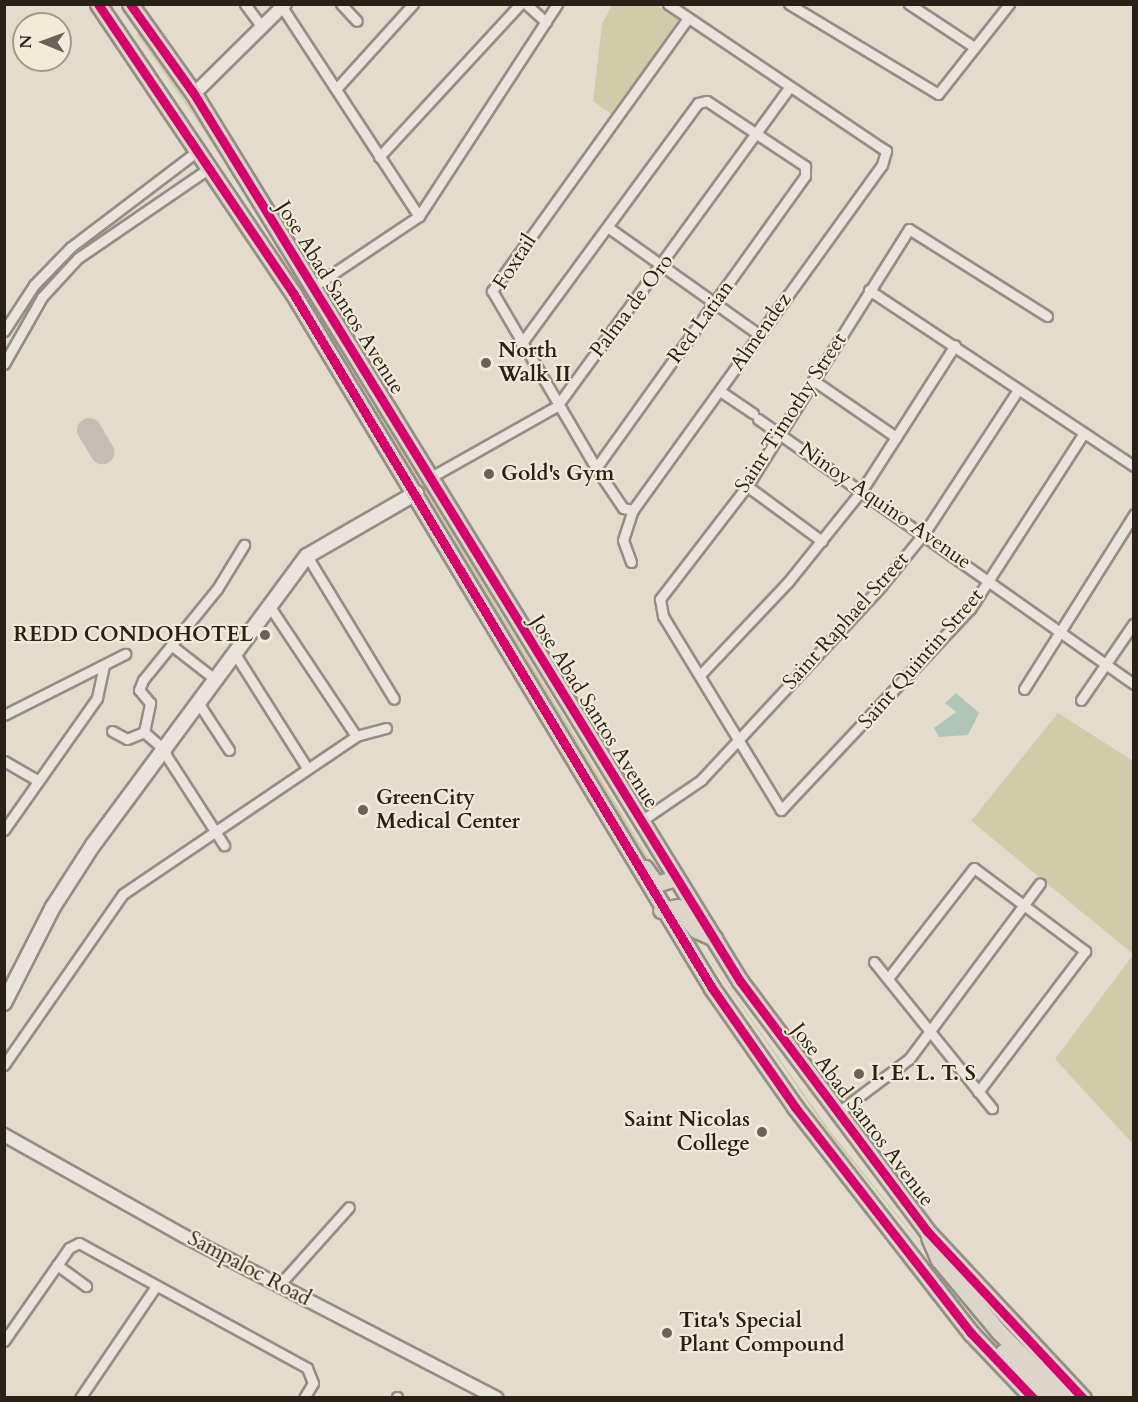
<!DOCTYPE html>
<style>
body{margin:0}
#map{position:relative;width:1138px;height:1402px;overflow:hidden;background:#e3dbcc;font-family:Cardo,serif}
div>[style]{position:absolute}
.green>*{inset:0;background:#cfccaa}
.water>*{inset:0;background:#afc5b8}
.taxiway>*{height:24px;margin:-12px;padding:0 12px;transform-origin:12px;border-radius:12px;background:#c4beb4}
.roads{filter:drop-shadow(2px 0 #948e85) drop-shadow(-2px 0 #948e85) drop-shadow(0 2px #948e85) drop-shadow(0 -2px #948e85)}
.minor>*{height:9px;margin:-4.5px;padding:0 4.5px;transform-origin:4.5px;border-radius:4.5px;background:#e9e5de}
.tertiary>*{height:12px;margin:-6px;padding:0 6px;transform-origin:6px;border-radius:6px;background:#e9e5de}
.secondary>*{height:14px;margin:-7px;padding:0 7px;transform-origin:7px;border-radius:7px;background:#e9e5de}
.trunk>*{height:15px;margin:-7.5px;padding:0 7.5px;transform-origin:7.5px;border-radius:7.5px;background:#ddd5c9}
.cycleway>*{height:9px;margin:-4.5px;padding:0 4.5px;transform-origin:4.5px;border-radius:4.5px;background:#d6006c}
.dots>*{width:16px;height:16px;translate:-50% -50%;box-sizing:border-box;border:3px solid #f3ead8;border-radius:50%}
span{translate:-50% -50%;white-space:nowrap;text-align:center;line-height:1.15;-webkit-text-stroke:4.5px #f3ead8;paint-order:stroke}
.street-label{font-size:21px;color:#2b2018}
.poi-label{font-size:21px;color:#2b2018;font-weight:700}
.left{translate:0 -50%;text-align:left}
.right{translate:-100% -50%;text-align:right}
.frame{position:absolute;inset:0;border:6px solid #2b2018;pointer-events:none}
.north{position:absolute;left:12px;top:12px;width:60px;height:60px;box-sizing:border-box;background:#f3ead8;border:2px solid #a3998b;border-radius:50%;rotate:271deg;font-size:16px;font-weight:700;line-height:24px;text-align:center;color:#2b2018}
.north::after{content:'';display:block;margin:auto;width:21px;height:27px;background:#6b6157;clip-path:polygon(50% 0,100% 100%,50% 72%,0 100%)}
</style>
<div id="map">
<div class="green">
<i style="clip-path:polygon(612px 5px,656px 5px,678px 20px,611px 114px,593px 101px,602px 24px)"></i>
<i style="clip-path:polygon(140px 32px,281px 247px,358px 381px,220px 154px,137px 34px)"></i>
<i style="clip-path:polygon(378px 409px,660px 877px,657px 880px,374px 412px)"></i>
<i style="clip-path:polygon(1058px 713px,1133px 761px,1133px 954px,971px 821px)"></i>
<i style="clip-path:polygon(676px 911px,830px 1131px,956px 1288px,828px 1132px)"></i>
<i style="clip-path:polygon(1133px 955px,1133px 1144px,1055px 1059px)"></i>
</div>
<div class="water">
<i style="clip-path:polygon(956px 693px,979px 713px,968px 735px,939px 737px,934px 728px,956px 712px,945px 703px)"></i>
</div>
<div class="taxiway">
<i style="left:89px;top:430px;width:26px;rotate:59deg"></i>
</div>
<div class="roads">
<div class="minor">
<i style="left:245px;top:4px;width:29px;rotate:54deg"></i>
<i style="left:341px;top:4px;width:23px;rotate:47deg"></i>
<i style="left:526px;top:4px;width:27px;rotate:42deg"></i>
<i style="left:789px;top:4px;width:174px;rotate:31.1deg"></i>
<i style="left:938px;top:94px;width:115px;rotate:-51.7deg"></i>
<i style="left:909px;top:4px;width:78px;rotate:33.5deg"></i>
<i style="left:282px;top:7px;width:250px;rotate:56.8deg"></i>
<i style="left:336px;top:89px;width:115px;rotate:-47.8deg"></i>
<i style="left:379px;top:157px;width:208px;rotate:-47.3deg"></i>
<i style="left:609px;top:228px;width:183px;rotate:35.4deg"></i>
<i style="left:313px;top:287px;width:128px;rotate:-33.8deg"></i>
<i style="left:419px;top:216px;width:253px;rotate:-56.9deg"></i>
<i style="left:869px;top:290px;width:318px;rotate:33.6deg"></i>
<i style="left:1047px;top:316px;width:163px;rotate:-147.8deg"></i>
<i style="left:909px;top:229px;width:304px;rotate:122.2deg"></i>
<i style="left:747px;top:486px;width:143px;rotate:127.6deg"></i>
<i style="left:660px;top:599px;width:17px;rotate:80deg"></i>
<i style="left:663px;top:616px;width:227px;rotate:58.7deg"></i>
<i style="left:781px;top:810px;width:276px;rotate:-46.8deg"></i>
<i style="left:970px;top:609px;width:208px;rotate:-57.1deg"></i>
<i style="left:4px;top:331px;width:55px;rotate:-56.9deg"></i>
<i style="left:34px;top:285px;width:53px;rotate:-45.8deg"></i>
<i style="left:71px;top:247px;width:161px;rotate:-37.2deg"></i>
<i style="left:521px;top:344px;width:299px;rotate:-53.7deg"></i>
<i style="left:698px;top:103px;width:9px;rotate:-13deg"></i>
<i style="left:707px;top:101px;width:118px;rotate:33.6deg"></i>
<i style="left:805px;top:166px;width:10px;rotate:90deg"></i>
<i style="left:805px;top:176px;width:359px;rotate:125.6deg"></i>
<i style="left:4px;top:364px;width:77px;rotate:-60.4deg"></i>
<i style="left:42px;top:297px;width:53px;rotate:-47.3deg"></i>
<i style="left:78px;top:258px;width:161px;rotate:-34.4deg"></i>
<i style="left:813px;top:380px;width:101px;rotate:34.5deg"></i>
<i style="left:720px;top:391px;width:40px;rotate:34deg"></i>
<i style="left:758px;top:419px;width:460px;rotate:35.2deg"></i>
<i style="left:431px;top:477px;width:145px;rotate:-29.4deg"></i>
<i style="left:557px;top:406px;width:394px;rotate:-53.9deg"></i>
<i style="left:747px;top:486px;width:93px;rotate:36.3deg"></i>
<i style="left:633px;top:510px;width:10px;rotate:-169deg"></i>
<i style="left:623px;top:508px;width:48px;rotate:-124deg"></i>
<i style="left:596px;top:468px;width:205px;rotate:-120.4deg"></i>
<i style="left:492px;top:291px;width:336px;rotate:-54.3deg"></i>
<i style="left:307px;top:556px;width:167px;rotate:58.7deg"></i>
<i style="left:631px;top:562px;width:23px;rotate:-110deg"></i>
<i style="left:623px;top:540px;width:32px;rotate:-72deg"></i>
<i style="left:633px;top:510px;width:425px;rotate:-54.2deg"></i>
<i style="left:882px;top:165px;width:15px;rotate:-74deg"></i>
<i style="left:886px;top:151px;width:263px;rotate:-146deg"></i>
<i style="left:270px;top:607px;width:155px;rotate:56.3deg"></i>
<i style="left:171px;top:645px;width:57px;rotate:37.9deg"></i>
<i style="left:235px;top:654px;width:135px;rotate:57.7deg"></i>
<i style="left:700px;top:675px;width:128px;rotate:-46.6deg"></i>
<i style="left:788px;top:582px;width:118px;rotate:-51.2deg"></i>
<i style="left:862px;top:490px;width:172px;rotate:-57.3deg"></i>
<i style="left:1024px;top:689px;width:207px;rotate:-57.8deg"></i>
<i style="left:1081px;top:700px;width:93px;rotate:-55.5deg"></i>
<i style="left:199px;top:704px;width:55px;rotate:56.9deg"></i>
<i style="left:4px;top:715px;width:136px;rotate:-26.8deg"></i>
<i style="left:112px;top:731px;width:17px;rotate:28deg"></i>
<i style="left:127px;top:739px;width:18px;rotate:-22deg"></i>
<i style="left:144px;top:732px;width:29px;rotate:41deg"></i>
<i style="left:144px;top:732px;width:30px;rotate:-78deg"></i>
<i style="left:150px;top:703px;width:17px;rotate:-130deg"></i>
<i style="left:139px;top:690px;width:11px;rotate:-68deg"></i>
<i style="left:143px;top:680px;width:117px;rotate:-50.9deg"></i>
<i style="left:217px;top:589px;width:52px;rotate:-58.5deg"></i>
<i style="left:164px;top:752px;width:111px;rotate:57.2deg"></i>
<i style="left:4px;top:761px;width:39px;rotate:30deg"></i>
<i style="left:641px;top:821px;width:73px;rotate:-34.3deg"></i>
<i style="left:701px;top:780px;width:265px;rotate:-47.1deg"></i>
<i style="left:881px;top:586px;width:70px;rotate:-50.8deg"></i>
<i style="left:925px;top:532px;width:170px;rotate:-56.8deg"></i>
<i style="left:4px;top:830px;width:161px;rotate:-54.8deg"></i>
<i style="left:97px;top:698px;width:33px;rotate:-78deg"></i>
<i style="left:874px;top:962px;width:188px;rotate:51.1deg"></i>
<i style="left:889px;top:977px;width:138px;rotate:-52.1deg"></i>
<i style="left:974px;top:868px;width:139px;rotate:36.8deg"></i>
<i style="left:1085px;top:951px;width:177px;rotate:127.2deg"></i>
<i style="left:4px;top:1065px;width:208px;rotate:-55.2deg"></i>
<i style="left:123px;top:894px;width:282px;rotate:-34.1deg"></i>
<i style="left:356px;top:736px;width:31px;rotate:-15deg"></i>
<i style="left:837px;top:1113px;width:90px;rotate:-36.9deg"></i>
<i style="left:909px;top:1059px;width:219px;rotate:-53.3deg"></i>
<i style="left:57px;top:1265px;width:36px;rotate:36deg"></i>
<i style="left:280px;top:1284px;width:103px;rotate:-48.1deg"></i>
<i style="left:4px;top:1341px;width:113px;rotate:-55deg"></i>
<i style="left:69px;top:1248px;width:11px;rotate:-27deg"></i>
<i style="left:79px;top:1243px;width:260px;rotate:28.7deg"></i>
<i style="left:307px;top:1368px;width:16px;rotate:68deg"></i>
<i style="left:313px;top:1383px;width:17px;rotate:121deg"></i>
<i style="left:80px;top:1398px;width:132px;rotate:-55.8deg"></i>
<i style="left:397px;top:1398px;width:1px;rotate:-90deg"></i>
</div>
<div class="tertiary">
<i style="left:194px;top:94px;width:128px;rotate:-44.7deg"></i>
<i style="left:4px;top:1135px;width:206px;rotate:29.3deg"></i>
<i style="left:184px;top:1236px;width:352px;rotate:27.4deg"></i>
</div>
<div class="secondary">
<i style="left:4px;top:1003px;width:108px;rotate:-63deg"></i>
<i style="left:53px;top:907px;width:74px;rotate:-57.2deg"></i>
<i style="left:93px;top:845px;width:360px;rotate:-53.5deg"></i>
<i style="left:307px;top:556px;width:126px;rotate:-30deg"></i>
</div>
<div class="trunk">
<i style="left:98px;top:4px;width:349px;rotate:56deg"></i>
<i style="left:293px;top:293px;width:812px;rotate:58.92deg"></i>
<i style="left:712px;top:988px;width:145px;rotate:55.1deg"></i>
<i style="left:795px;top:1107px;width:286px;rotate:52.1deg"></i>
<i style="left:971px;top:1333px;width:90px;rotate:46.4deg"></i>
<i style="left:130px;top:4px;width:110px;rotate:54.6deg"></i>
<i style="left:194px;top:94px;width:1042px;rotate:58.39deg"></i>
<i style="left:740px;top:981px;width:312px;rotate:53.2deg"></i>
<i style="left:927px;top:1231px;width:229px;rotate:47deg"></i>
<i style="left:645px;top:868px;width:19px;rotate:55deg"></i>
<i style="left:656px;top:884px;width:21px;rotate:-17deg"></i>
<i style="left:661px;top:910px;width:17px;rotate:-10deg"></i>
<i style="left:678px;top:907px;width:29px;rotate:52deg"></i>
<i style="left:696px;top:930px;width:20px;rotate:24deg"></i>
<i style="left:929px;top:1237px;width:25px;rotate:67deg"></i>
<i style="left:939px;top:1260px;width:94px;rotate:50.2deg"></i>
<i style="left:999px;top:1332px;width:93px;rotate:45deg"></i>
<i style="left:1003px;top:1352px;width:64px;rotate:45.6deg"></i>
</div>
</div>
<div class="cycleway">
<i style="left:98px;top:4px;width:349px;rotate:56deg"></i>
<i style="left:293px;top:293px;width:812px;rotate:58.92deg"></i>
<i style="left:712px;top:988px;width:145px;rotate:55.1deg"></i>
<i style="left:795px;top:1107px;width:286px;rotate:52.1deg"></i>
<i style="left:971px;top:1333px;width:90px;rotate:46.4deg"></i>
<i style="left:130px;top:4px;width:110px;rotate:54.6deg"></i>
<i style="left:194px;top:94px;width:1042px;rotate:58.39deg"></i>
<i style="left:740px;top:981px;width:312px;rotate:53.2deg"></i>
<i style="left:927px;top:1231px;width:229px;rotate:47deg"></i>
</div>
<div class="dots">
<i style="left:486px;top:363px;background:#6b6157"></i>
<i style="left:489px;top:474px;background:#6b6157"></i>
<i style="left:265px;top:635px;background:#6b6157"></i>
<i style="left:363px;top:810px;background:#6b6157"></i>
<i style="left:859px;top:1074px;background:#6b6157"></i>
<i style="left:762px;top:1132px;background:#6b6157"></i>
<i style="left:667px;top:1333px;background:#6b6157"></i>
</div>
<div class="street-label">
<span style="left:515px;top:262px;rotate:-57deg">Foxtail</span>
<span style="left:340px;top:298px;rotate:58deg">Jose Abad Santos Avenue</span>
<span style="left:632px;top:306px;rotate:-53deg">Palma de Oro</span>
<span style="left:701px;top:322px;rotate:-54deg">Red Latian</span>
<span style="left:761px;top:332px;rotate:-55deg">Almendez</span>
<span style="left:791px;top:413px;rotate:-57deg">Saint Timothy Street</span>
<span style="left:885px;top:506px;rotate:35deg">Ninoy Aquino Avenue</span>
<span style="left:846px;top:621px;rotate:-48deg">Saint Raphael Street</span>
<span style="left:921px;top:659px;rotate:-49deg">Saint Quintin Street</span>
<span style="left:594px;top:712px;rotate:58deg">Jose Abad Santos Avenue</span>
<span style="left:862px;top:1115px;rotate:53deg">Jose Abad Santos Avenue</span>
<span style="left:249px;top:1269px;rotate:28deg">Sampaloc Road</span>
</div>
<div class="poi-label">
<span class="left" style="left:498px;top:363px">North<br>Walk II</span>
<span class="left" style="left:501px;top:474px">Gold's Gym</span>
<span class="right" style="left:253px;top:635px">REDD CONDOHOTEL</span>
<span class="left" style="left:376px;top:810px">GreenCity<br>Medical Center</span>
<span class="left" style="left:871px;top:1074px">I. E. L. T. S</span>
<span class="right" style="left:750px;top:1132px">Saint Nicolas<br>College</span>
<span class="left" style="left:679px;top:1333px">Tita's Special<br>Plant Compound</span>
</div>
<div class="frame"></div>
<div class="north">N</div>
</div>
